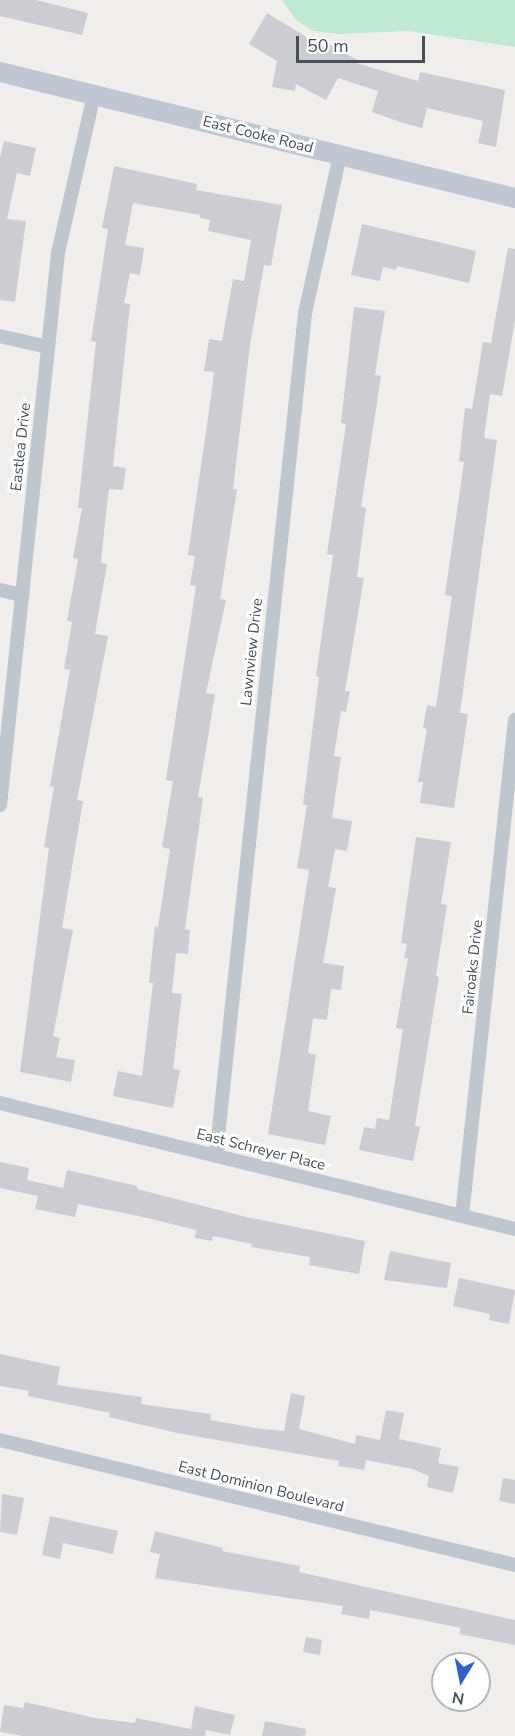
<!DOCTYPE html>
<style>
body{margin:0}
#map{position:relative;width:515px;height:1736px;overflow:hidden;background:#f0eeed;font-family:"Nunito Sans",sans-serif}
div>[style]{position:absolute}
.green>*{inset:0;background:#c0e9d4}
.building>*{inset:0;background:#ccccd1}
.street>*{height:14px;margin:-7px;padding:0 7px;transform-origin:7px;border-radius:7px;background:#c0c6ce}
.secondary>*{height:20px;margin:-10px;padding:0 10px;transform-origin:10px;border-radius:10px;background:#c0c7d2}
span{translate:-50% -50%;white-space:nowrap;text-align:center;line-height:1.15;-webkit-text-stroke:6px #fff;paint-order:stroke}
.street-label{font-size:15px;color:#484f58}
.north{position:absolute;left:431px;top:1652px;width:60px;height:60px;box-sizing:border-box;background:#fff;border:2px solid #b6b9bc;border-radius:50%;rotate:190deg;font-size:16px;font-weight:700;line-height:24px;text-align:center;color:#484f58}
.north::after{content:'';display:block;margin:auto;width:21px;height:27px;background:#2e61c9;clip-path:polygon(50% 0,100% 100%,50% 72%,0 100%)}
.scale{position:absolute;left:296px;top:36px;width:129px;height:27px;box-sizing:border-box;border:3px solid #484f58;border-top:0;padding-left:8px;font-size:18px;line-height:21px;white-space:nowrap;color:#484f58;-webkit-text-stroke:4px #fff;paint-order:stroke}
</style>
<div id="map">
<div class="green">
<i style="clip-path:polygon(282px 0,515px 0,515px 47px,408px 31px,339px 34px,313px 31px,296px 20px)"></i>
</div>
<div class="building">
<i style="clip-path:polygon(0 0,36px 0,88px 13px,82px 35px,0 16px)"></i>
<i style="clip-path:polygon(267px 13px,328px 50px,330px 45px,357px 60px,356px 63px,418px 81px,420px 72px,505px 90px,496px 147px,478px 143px,483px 121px,427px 108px,422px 128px,403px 123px,372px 112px,378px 91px,338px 78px,326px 100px,296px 84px,295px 91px,272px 87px,277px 61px,249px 44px)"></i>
<i style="clip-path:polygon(4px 141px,36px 148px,30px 176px,17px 173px,7px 219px,26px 221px,15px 302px,0 300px,0 158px)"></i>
<i style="clip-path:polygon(114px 166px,197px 184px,196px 190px,282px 205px,271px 266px,264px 265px,250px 345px,233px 489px,237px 489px,220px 599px,226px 600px,206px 693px,215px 694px,198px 797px,203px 798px,185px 929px,190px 930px,188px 954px,176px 953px,172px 993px,182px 994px,173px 1069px,180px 1070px,173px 1108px,113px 1096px,118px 1071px,142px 1076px,153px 983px,149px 983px,155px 926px,158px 927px,170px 849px,162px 847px,173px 781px,166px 780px,196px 586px,190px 585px,195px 556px,188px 555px,211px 397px,214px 372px,204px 371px,209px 339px,222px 341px,233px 279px,244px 281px,251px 240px,208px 231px,210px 220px,200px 218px,200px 215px,133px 203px,125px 245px,144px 248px,140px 275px,130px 273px,124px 303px,130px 304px,113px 466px,126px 468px,123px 490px,109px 489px,105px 522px,101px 563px,107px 564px,95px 634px,108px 636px,77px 800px,83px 801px,62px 928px,73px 930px,53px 1036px,60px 1038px,56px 1057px,75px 1060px,71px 1082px,20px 1072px,49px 848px,44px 847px,54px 787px,50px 786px,70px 670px,64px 669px,72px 622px,67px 621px,78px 559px,73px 558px,82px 508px,78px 508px,96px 342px,91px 341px,108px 229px,102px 228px)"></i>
<i style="clip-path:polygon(362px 224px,476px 251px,469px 283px,397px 266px,396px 270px,383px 267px,380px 281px,351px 275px)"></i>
<i style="clip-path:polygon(508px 248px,515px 249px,515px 320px,502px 396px,490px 394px,484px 438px,497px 440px,460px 713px,468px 714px,454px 808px,420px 803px,423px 782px,418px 782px,427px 729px,423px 728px,427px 705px,436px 707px,452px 596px,445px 595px,464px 462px,459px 461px,465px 408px,472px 409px,483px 342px,491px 343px)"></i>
<i style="clip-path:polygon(354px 307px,385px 311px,375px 375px,381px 376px,361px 507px,366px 508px,357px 577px,364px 578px,345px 691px,350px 691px,346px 712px,341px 711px,334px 756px,341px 757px,332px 818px,352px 821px,347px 851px,335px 849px,328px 887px,336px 888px,323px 963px,344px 966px,341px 990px,331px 989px,327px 1020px,313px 1018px,308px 1053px,316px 1055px,308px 1111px,331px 1116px,325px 1145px,268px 1134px,309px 870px,297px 868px,307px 805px,303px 805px,319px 677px,316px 676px,333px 555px,327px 554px,346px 424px,341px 423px)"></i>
<i style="clip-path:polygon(416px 837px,451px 842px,441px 904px,447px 905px,436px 976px,439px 977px,415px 1126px,420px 1127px,413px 1161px,359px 1150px,364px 1127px,375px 1129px,377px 1118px,389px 1120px,403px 1029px,396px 1028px,408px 958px,404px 958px,407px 944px,401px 943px)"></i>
<i style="clip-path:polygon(0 1162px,29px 1168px,27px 1180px,63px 1188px,67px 1170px,137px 1186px,137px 1189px,246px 1217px,365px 1241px,359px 1274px,309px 1265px,310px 1257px,251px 1247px,252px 1244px,213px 1236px,212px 1241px,195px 1238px,196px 1230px,139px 1216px,78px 1204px,75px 1217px,35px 1209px,38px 1196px,0 1188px)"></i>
<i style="clip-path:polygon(390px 1251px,451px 1263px,447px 1288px,384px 1280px)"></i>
<i style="clip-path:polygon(459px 1278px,515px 1290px,509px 1324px,489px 1320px,490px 1314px,453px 1306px)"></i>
<i style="clip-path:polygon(0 1354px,60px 1367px,57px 1385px,142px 1397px,141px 1404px,211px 1414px,210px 1420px,261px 1429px,284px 1431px,291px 1393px,305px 1396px,299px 1429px,355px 1444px,356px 1435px,380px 1440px,386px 1410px,404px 1413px,399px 1439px,441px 1448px,438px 1463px,459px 1467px,453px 1493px,427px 1487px,429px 1476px,412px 1469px,366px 1460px,364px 1470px,338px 1466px,339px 1461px,177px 1433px,109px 1417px,110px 1413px,28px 1396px,29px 1391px,0 1386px)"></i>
<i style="clip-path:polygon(503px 1478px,515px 1480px,515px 1504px,499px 1501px)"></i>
<i style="clip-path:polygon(2px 1494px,24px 1498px,17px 1535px,0 1532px)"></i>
<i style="clip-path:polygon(50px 1516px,118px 1531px,113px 1554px,63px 1543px,60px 1559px,42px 1555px)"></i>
<i style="clip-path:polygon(155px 1531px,223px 1548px,222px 1551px,300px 1566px,299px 1572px,515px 1620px,515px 1645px,459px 1634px,461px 1628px,422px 1620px,370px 1610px,369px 1619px,341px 1614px,343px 1606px,155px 1578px,160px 1554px,150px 1552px)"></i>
<i style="clip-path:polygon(306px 1637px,322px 1640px,320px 1655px,303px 1652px)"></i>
<i style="clip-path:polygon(25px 1702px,95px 1718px,135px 1723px,136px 1718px,191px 1729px,195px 1706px,235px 1715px,230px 1735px,206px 1730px,205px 1736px,23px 1736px,0 1732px,4px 1705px,23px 1708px)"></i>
<i style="clip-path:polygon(265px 1721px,306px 1729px,305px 1736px,262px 1736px)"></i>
</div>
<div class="street">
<i style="left:0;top:336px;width:49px;rotate:12.9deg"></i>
<i style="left:0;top:590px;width:23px;rotate:13deg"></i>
<i style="left:0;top:805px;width:555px;rotate:-84deg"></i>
<i style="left:58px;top:253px;width:162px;rotate:-77.2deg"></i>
<i style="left:0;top:1103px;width:530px;rotate:13.75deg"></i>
<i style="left:216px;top:1156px;width:848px;rotate:-83.97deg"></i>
<i style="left:305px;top:313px;width:162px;rotate:-77.5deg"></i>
<i style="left:462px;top:1216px;width:499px;rotate:-83.9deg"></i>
<i style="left:0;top:1440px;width:530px;rotate:13.64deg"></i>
</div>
<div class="secondary">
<i style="left:0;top:72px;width:530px;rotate:13.75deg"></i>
</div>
<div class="street-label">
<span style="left:258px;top:135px;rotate:14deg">East Cooke Road</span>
<span style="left:21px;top:447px;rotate:-84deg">Eastlea Drive</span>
<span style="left:252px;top:652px;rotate:-84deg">Lawnview Drive</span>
<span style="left:473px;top:967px;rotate:-84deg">Fairoaks Drive</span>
<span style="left:261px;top:1150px;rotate:14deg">East Schreyer Place</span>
<span style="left:261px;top:1487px;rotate:14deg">East Dominion Boulevard</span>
</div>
<div class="north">N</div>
<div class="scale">50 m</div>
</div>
